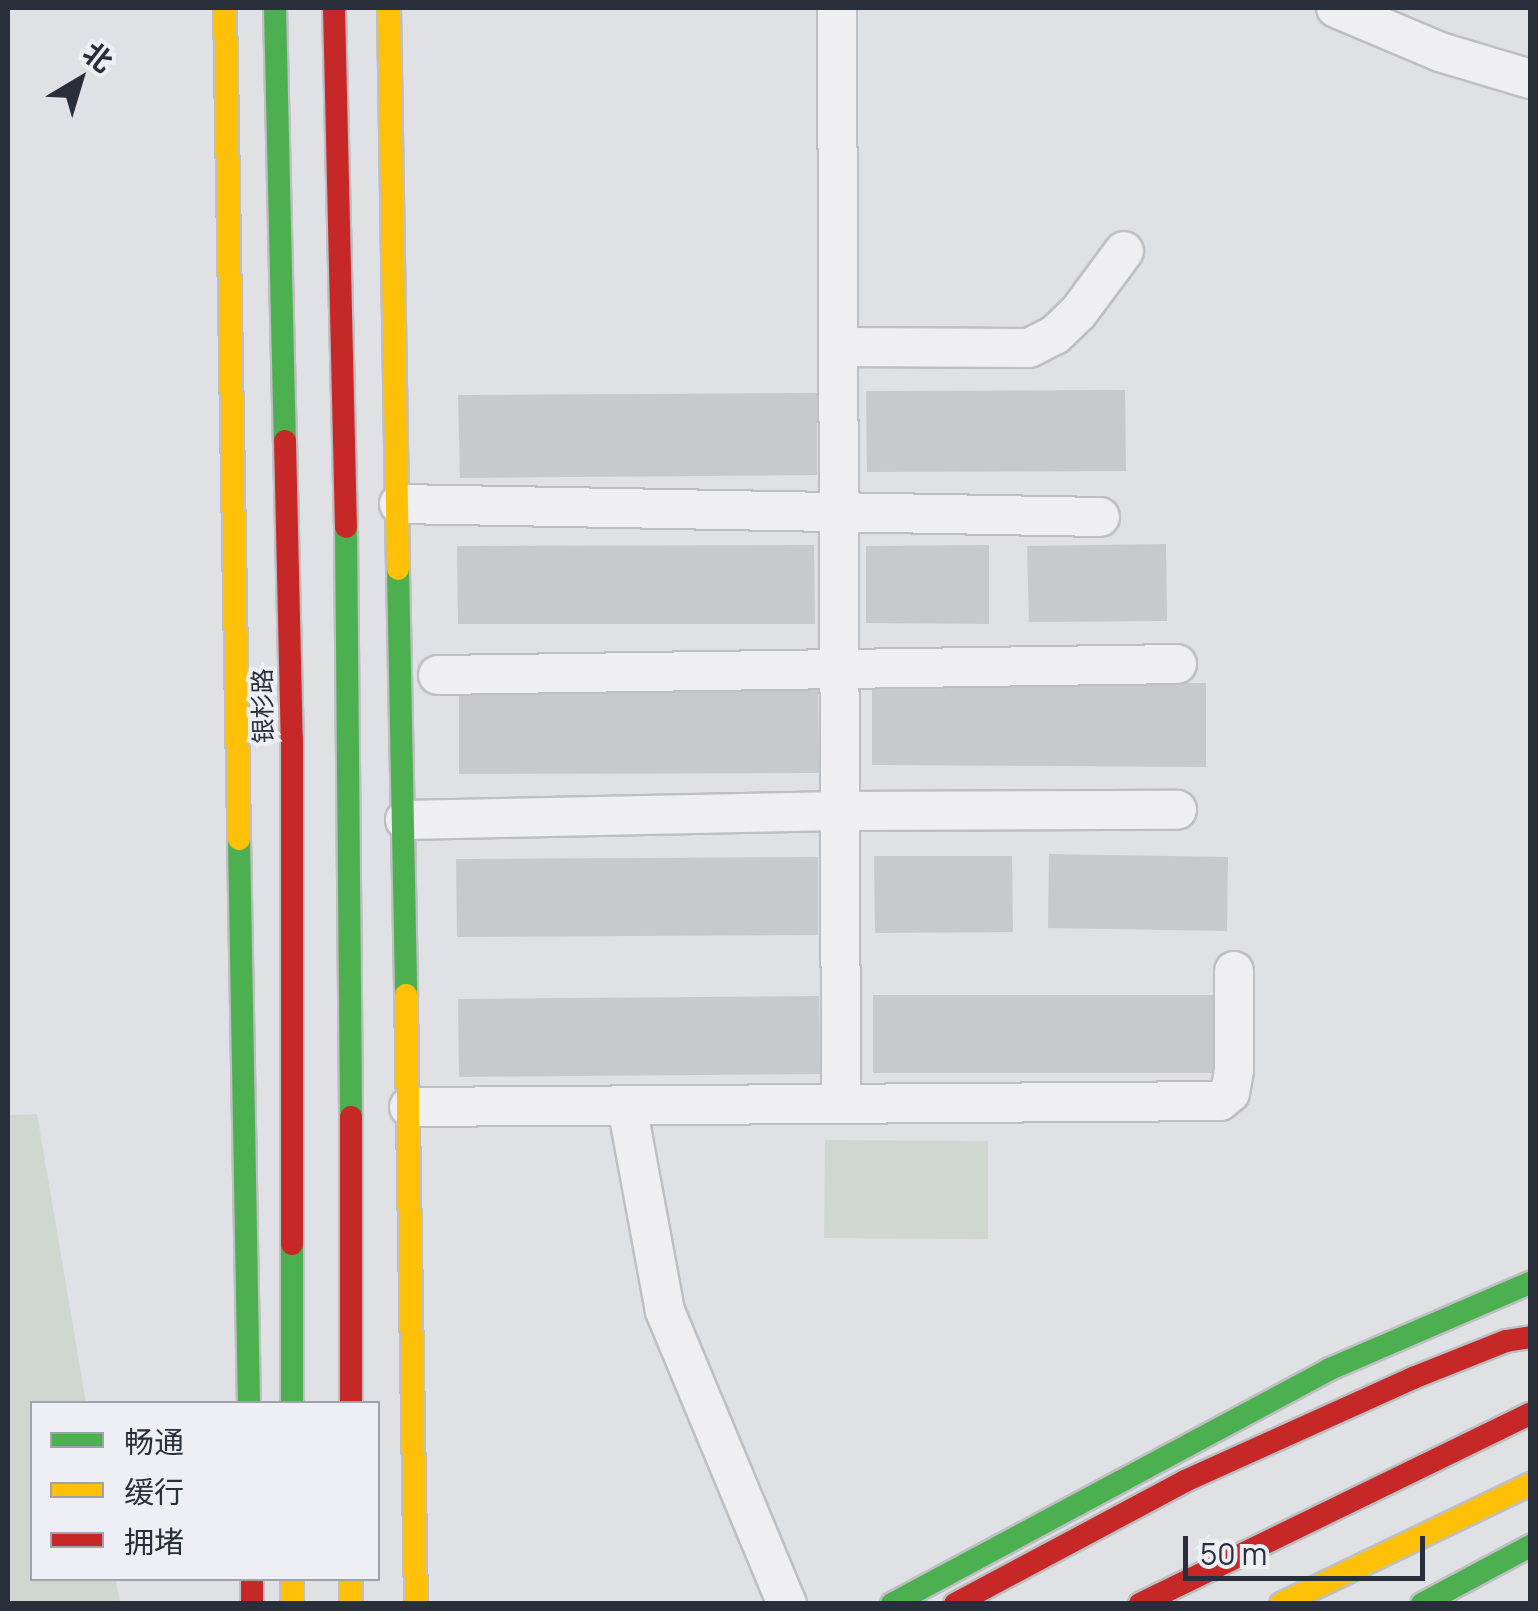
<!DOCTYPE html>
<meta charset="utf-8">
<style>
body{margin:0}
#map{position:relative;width:1538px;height:1611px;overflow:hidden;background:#e0e1e4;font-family:Manrope,"Noto Sans SC",sans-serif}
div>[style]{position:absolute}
.green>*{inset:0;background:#d0d7d0}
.building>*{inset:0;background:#c8c9cc}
.roads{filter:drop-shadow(2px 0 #bebfc2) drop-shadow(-2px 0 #bebfc2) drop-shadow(0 2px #bebfc2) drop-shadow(0 -2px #bebfc2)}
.street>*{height:38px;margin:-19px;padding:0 19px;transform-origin:19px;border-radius:19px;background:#efeff1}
.fast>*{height:22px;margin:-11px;padding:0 11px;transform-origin:11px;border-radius:11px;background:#4caf50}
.slow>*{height:22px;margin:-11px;padding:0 11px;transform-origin:11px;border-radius:11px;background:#ffc107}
.jam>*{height:22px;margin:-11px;padding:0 11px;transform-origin:11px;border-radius:11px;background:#c62828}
span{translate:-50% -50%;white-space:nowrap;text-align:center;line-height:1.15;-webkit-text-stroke:8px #edeff4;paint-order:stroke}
.street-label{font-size:25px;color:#292e3b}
.frame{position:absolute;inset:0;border:10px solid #292e3b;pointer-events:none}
.legend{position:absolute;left:30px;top:1401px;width:350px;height:180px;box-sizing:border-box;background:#edeff4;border:2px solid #9fa2aa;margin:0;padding:12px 18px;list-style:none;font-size:30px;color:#292e3b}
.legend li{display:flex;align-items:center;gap:20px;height:50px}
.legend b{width:50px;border:2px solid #9fa2aa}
.north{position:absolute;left:30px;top:30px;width:100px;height:100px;-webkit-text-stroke:8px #edeff4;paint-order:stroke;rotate:38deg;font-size:28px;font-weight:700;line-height:40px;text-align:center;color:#292e3b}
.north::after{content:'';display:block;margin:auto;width:35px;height:45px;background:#292e3b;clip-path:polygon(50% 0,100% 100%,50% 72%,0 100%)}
.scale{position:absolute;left:1183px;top:1536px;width:242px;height:45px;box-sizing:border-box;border:5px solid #292e3b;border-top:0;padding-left:12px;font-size:30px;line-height:35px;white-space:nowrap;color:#292e3b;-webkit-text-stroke:8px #edeff4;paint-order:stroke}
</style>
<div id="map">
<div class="green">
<i style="clip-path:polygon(37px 1114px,86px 1403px,32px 1404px,32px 1578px,116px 1579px,120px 1603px,8px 1603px,8px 1115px)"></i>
<i style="clip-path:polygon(825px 1140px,988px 1141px,988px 1239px,824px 1238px)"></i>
</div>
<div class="building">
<i style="clip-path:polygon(1125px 390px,1126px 471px,867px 472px,866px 391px)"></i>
<i style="clip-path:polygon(817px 393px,817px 475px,460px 478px,458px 395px)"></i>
<i style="clip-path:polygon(1166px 544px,1167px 621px,1029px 622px,1027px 546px)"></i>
<i style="clip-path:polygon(814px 545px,815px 624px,458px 624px,457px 546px)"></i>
<i style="clip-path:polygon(989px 545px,989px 624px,866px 623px,866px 546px)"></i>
<i style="clip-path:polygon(872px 682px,1206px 683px,1206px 767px,872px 765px)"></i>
<i style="clip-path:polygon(818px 684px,819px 773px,459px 774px,459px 686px)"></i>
<i style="clip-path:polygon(1049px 854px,1228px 857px,1227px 931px,1048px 928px)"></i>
<i style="clip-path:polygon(874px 856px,1012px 856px,1013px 932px,875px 933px)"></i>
<i style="clip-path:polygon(818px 857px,818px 935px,457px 937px,456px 859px)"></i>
<i style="clip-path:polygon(873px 995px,1227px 995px,1227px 1073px,873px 1073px)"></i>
<i style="clip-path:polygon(819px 996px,820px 1074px,459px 1077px,458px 999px)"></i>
</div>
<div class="roads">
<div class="street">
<i style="left:837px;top:8px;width:1096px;rotate:89.79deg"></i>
<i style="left:1336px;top:8px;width:113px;rotate:22.9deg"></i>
<i style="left:1440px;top:52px;width:94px;rotate:16.7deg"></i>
<i style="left:838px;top:347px;width:191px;rotate:0.3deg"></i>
<i style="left:1029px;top:348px;width:29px;rotate:-27deg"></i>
<i style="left:1055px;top:335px;width:32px;rotate:-44deg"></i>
<i style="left:1078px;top:313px;width:77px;rotate:-53.4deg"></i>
<i style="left:399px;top:504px;width:701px;rotate:1.06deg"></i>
<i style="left:438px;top:675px;width:739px;rotate:-0.85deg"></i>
<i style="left:405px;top:820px;width:434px;rotate:-1.2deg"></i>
<i style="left:839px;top:811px;width:338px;rotate:-0.2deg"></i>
<i style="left:627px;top:1106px;width:208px;rotate:79.5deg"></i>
<i style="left:665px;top:1311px;width:317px;rotate:67.4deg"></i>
<i style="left:409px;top:1107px;width:811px;rotate:-0.42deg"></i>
<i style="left:1220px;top:1101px;width:13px;rotate:-39deg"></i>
<i style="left:1230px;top:1093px;width:23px;rotate:-80deg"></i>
<i style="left:1234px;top:1070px;width:99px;rotate:-90deg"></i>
</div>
<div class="fast">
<i style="left:275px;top:8px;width:433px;rotate:88.7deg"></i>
<i style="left:346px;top:527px;width:590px;rotate:89.51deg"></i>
<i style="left:398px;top:569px;width:426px;rotate:88.9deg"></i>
<i style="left:239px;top:839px;width:565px;rotate:88.99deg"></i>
<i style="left:292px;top:1244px;width:160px;rotate:90deg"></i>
<i style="left:892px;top:1604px;width:497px;rotate:-28.2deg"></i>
<i style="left:1330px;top:1369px;width:218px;rotate:-23.3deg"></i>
<i style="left:1422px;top:1604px;width:123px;rotate:-28.2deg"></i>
</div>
<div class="slow">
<i style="left:225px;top:8px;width:831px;rotate:89.03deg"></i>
<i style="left:389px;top:8px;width:561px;rotate:89.08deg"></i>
<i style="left:406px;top:995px;width:609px;rotate:89.06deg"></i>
<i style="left:292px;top:1578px;width:26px;rotate:90deg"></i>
<i style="left:351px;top:1578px;width:26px;rotate:90deg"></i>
<i style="left:1281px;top:1604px;width:276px;rotate:-25.7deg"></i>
</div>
<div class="jam">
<i style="left:334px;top:8px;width:519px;rotate:88.68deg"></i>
<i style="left:285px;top:441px;width:298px;rotate:88.7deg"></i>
<i style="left:292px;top:739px;width:505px;rotate:90deg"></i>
<i style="left:351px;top:1117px;width:287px;rotate:90deg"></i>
<i style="left:252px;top:1578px;width:26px;rotate:90deg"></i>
<i style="left:955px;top:1604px;width:261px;rotate:-28.1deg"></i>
<i style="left:1185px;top:1481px;width:250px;rotate:-24.3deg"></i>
<i style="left:1413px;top:1378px;width:100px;rotate:-21.7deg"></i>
<i style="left:1506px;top:1341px;width:24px;rotate:-9deg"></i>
<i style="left:1140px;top:1604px;width:434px;rotate:-26deg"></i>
</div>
</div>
<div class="street-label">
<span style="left:263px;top:706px;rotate:-91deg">银杉路</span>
</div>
<div class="frame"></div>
<ul class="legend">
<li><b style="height:12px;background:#4caf50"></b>畅通</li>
<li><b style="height:12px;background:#ffc107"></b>缓行</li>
<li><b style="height:12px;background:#c62828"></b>拥堵</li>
</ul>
<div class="north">北</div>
<div class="scale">50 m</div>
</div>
